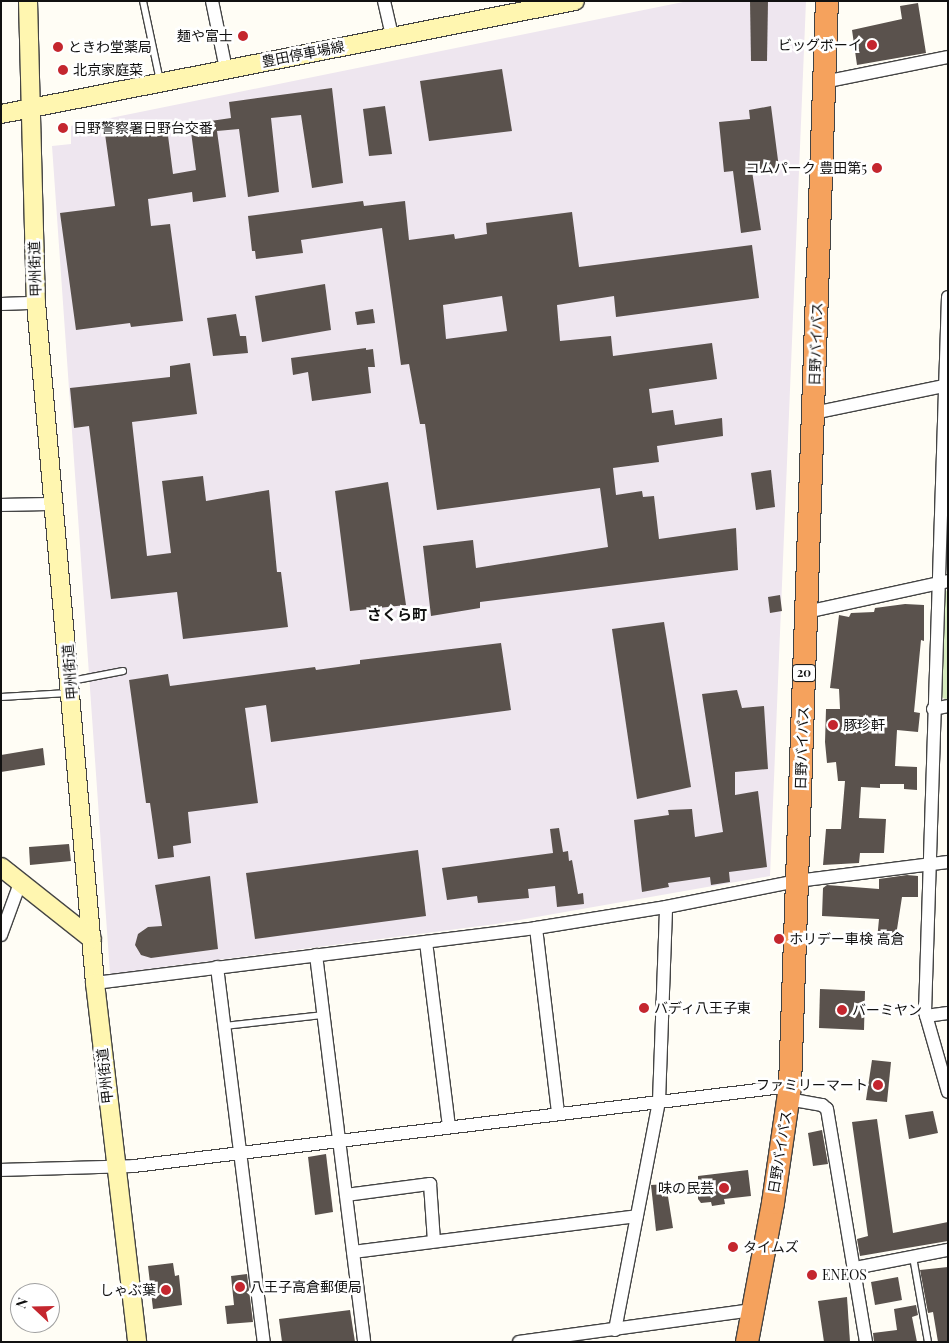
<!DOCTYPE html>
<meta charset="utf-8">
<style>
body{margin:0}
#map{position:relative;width:949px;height:1343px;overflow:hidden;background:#fffdf5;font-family:"Playfair Display","Noto Sans JP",serif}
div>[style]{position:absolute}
.industrial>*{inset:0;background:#eee6ef}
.green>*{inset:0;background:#d5ebbd}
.building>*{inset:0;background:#5a524d}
.roads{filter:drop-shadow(1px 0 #444) drop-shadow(-1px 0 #444) drop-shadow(0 1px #444) drop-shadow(0 -1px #444)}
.lane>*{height:6px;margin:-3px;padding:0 3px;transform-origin:3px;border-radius:3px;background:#fff}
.street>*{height:12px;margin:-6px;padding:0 6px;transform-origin:6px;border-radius:6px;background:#fff}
.secondary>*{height:18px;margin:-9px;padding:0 9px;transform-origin:9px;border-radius:9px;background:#fff6b0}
.highway>*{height:22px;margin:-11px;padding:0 11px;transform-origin:11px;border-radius:11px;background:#f5a25d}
.dots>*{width:14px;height:14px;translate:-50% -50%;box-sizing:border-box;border:2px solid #fff;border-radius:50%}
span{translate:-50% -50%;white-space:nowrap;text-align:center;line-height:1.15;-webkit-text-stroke:5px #fff;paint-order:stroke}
.shield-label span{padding:1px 4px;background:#fff;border:1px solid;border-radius:4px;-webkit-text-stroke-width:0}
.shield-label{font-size:12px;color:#111;font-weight:700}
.poi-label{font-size:14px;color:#111}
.right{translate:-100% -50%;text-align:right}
.left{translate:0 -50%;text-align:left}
.street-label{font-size:14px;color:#111}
.neighbourhood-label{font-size:15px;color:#111;font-weight:700}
.frame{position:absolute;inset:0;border:2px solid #111;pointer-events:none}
.north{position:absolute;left:10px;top:1283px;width:50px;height:50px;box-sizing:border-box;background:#fff;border:1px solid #a0a0a0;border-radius:50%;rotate:291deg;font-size:14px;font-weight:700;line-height:20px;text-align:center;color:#111}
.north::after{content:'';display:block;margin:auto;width:18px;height:22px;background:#c4262e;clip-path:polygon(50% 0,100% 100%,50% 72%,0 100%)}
</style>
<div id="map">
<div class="industrial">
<i style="clip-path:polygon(688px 1px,806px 1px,770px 876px,496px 924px,110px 974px,52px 146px,71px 144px,71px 126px)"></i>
</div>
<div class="green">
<i style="clip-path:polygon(948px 589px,948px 699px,945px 699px,940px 696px,944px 594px)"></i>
</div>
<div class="building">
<i style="clip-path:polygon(750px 1px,768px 1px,767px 61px,751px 61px)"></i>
<i style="clip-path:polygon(918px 3px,926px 53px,857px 65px,852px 30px,902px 19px,900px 6px)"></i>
<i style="clip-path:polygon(502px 69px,512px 131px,429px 141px,420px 81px)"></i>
<i style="clip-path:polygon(332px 88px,343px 183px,312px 188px,301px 115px,271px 118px,279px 192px,248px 197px,239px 129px,217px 131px,226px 197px,193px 202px,192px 192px,148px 199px,151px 226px,170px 224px,183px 321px,131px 327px,130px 323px,76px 330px,60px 213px,115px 206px,105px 134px,167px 128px,173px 174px,196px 170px,190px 124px,231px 118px,229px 102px)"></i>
<i style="clip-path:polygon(385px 106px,392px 154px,369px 156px,363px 109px)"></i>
<i style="clip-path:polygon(771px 106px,779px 168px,752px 171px,761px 230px,741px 233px,733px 171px,724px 172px,719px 122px,750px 119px,749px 110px)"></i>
<i style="clip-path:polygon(evenodd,363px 201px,364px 206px,405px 201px,409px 240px,454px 234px,455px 239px,487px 234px,486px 223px,572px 212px,579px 267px,752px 245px,759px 298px,616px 317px,614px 296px,557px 305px,560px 341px,611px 336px,613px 356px,712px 343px,717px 379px,649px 389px,652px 413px,673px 410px,675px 425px,722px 418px,723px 436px,657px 446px,659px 462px,613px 468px,616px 495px,642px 491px,643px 497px,654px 496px,659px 539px,736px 528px,738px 570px,480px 602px,480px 608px,431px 616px,423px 546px,473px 540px,476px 568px,608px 547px,600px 488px,437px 510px,425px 424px,420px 424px,409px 364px,401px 365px,382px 228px,301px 240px,303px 253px,256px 259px,255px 251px,252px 251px,248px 216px,363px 201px,502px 296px,507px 331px,446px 339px,443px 305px,502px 296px)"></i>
<i style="clip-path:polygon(325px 284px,331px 330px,262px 342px,255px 296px)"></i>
<i style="clip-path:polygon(373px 309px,375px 323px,357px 325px,355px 312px)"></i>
<i style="clip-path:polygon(236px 314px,240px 336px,246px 336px,248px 353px,213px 356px,207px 318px)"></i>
<i style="clip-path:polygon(366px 348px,366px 350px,373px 349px,375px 367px,368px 367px,371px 393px,312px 401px,308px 372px,293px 375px,291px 358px)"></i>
<i style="clip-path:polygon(190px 363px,197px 414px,132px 422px,147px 556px,171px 553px,162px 481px,203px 476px,206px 501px,269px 490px,277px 572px,281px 572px,288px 627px,183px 639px,177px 592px,111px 599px,89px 426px,74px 428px,70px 388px,170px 377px,170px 366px)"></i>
<i style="clip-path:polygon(771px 470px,775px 507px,756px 510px,751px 473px)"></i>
<i style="clip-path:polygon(388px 482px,406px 605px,350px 611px,335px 491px)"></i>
<i style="clip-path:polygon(780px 595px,782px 611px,770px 613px,768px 597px)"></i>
<i style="clip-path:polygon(905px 604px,924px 605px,924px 641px,921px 640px,914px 712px,920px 713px,918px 732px,897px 730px,895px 766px,917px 767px,917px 790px,904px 789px,904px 784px,880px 784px,880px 788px,861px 787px,859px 818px,886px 819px,884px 853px,860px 853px,859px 863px,823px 865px,826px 829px,841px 829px,845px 781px,838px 781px,836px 762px,827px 763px,825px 742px,826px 709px,840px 709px,839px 689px,830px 688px,839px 615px,849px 617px,851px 613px,874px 612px,875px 608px)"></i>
<i style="clip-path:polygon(664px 622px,691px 787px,637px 799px,612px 629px)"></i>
<i style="clip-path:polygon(501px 643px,511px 710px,271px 742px,266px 705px,245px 708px,258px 803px,188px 812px,191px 843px,173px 846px,174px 857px,158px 859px,150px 803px,146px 803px,129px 680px,168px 674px,170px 686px,315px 667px,316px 670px,360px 664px,360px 660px)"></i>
<i style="clip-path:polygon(737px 690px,742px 708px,764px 706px,768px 769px,735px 772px,735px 795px,758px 791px,767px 867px,729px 872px,730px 882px,711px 885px,710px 877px,668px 883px,669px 887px,642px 892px,634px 820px,669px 815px,668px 810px,692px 809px,695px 837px,723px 832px,702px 694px)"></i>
<i style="clip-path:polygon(43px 748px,45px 765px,1px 772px,1px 755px)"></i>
<i style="clip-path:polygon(559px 828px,563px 852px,568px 851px,569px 861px,572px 860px,578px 894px,583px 893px,584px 904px,557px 907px,555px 886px,528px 889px,529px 898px,478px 903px,477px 896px,447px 900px,442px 868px,553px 853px,550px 829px)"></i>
<i style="clip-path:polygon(69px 844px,71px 861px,30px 865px,29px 847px)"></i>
<i style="clip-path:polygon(418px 850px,426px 916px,255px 939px,246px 873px)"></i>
<i style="clip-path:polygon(907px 875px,918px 876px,918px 897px,902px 897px,895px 942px,877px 940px,879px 919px,822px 916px,823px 888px,827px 885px,879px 889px,879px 879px)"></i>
<i style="clip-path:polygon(210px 876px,218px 949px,151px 958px,141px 955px,135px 945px,138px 934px,148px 927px,162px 926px,155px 885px)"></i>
<i style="clip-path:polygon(820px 989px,865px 991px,864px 1030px,819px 1028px)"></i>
<i style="clip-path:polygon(872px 1060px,891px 1062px,887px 1102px,866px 1100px)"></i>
<i style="clip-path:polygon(933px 1111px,938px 1133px,909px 1139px,905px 1115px)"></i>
<i style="clip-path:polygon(877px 1119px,893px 1233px,948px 1222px,948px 1241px,860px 1256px,857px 1239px,868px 1236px,852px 1122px)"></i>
<i style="clip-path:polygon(822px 1130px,828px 1164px,813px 1166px,808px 1133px)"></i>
<i style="clip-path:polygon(326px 1154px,333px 1212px,315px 1215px,308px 1157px)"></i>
<i style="clip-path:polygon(748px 1170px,751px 1196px,724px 1199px,725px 1204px,712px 1206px,711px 1202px,701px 1203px,698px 1199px,698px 1176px)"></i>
<i style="clip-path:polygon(666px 1184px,673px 1228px,656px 1231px,651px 1185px)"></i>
<i style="clip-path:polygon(173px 1263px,175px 1276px,179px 1275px,182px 1305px,153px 1309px,148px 1266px)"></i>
<i style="clip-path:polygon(948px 1267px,948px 1342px,938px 1342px,933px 1312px,928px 1313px,920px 1270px)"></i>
<i style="clip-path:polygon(247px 1274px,253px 1322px,227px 1324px,225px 1306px,234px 1305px,231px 1276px)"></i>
<i style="clip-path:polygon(898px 1277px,902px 1300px,875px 1305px,871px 1282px)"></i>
<i style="clip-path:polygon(847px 1297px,850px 1342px,824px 1342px,818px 1301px)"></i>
<i style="clip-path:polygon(916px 1305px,918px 1315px,912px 1317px,917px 1342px,874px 1342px,873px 1333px,897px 1330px,894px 1309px)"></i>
<i style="clip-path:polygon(350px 1310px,355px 1342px,282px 1342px,279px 1319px)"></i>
</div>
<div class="roads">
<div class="lane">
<i style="left:143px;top:1px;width:82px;rotate:78deg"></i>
<i style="left:71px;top:681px;width:53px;rotate:-10.9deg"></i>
<i style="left:1px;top:697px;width:67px;rotate:-3.4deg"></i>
<i style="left:225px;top:1026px;width:99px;rotate:-6.4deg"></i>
<i style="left:913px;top:1257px;width:86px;rotate:80deg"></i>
</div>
<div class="street">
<i style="left:212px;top:1px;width:69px;rotate:78.4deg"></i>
<i style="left:384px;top:1px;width:36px;rotate:77deg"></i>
<i style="left:824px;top:82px;width:126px;rotate:-11.4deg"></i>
<i style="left:948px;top:297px;width:715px;rotate:91.84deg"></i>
<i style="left:925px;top:1012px;width:83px;rotate:74deg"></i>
<i style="left:1px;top:304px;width:35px;rotate:-2deg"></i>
<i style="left:814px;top:413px;width:137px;rotate:-11.8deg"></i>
<i style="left:1px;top:505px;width:54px;rotate:-1.1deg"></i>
<i style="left:806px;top:612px;width:145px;rotate:-12.3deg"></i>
<i style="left:933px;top:709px;width:15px;rotate:-11deg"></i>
<i style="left:536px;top:928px;width:185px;rotate:83.2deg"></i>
<i style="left:1px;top:935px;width:55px;rotate:-69.9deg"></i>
<i style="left:426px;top:942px;width:186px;rotate:82.9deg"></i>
<i style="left:316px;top:955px;width:390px;rotate:82.9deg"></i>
<i style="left:217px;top:967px;width:378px;rotate:82.9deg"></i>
<i style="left:95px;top:983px;width:444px;rotate:-7.1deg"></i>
<i style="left:536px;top:928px;width:132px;rotate:-9.2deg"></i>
<i style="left:666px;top:907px;width:134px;rotate:-11.2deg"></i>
<i style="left:797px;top:881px;width:152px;rotate:-7.2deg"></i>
<i style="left:926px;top:1016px;width:22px;rotate:-8deg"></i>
<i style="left:788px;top:1099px;width:35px;rotate:10deg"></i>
<i style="left:822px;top:1105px;width:6px;rotate:39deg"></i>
<i style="left:827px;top:1109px;width:236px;rotate:80.5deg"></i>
<i style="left:1px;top:1170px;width:133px;rotate:-1.7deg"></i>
<i style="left:134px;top:1166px;width:661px;rotate:-6.95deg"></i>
<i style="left:346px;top:1195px;width:85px;rotate:-7.5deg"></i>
<i style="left:430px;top:1184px;width:57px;rotate:86deg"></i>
<i style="left:353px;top:1252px;width:286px;rotate:-7.2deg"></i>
<i style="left:855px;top:1268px;width:95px;rotate:-11deg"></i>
<i style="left:615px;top:1330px;width:233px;rotate:-79.1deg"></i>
<i style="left:659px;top:1101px;width:194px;rotate:-87.9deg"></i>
<i style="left:519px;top:1342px;width:235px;rotate:-7.8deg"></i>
</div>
<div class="secondary">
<i style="left:28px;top:1px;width:302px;rotate:88.5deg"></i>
<i style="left:36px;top:303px;width:683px;rotate:85.04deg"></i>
<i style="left:95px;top:983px;width:361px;rotate:83.3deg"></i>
<i style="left:1px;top:114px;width:585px;rotate:-11.14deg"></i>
<i style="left:1px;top:867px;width:116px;rotate:38.4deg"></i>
</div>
<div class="highway">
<i style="left:747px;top:1342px;width:141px;rotate:-79.4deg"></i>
<i style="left:773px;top:1203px;width:118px;rotate:-81.7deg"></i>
<i style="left:790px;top:1086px;width:1086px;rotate:-88.05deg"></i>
</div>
</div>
<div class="dots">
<i style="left:243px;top:36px;background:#c4262e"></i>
<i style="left:872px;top:45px;background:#c4262e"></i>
<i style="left:58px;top:47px;background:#c4262e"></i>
<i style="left:63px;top:70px;background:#c4262e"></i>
<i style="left:63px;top:128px;background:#c4262e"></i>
<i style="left:877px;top:168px;background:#c4262e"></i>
<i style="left:833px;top:725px;background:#c4262e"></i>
<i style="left:779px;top:939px;background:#c4262e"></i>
<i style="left:644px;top:1008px;background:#c4262e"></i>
<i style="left:842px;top:1010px;background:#c4262e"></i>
<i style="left:878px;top:1085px;background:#c4262e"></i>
<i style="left:724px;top:1188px;background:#c4262e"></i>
<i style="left:733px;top:1247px;background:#c4262e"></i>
<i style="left:812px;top:1275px;background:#c4262e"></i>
<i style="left:240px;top:1287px;background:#c4262e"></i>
<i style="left:166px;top:1290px;background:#c4262e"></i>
</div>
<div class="shield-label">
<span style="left:804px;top:673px">20</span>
</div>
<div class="poi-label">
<span class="right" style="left:233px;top:36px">麺や富士</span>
<span class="right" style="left:862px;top:45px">ビッグボーイ</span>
<span class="left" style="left:68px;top:47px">ときわ堂薬局</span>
<span class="left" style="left:73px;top:70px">北京家庭菜</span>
<span class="left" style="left:73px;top:128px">日野警察署日野台交番</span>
<span class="right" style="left:867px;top:168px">コムパーク 豊田第5</span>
<span class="left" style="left:843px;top:725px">豚珍軒</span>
<span class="left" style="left:789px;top:939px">ホリデー車検 高倉</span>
<span class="left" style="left:654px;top:1008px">バディ八王子東</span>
<span class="left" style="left:852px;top:1010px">バーミヤン</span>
<span class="right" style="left:868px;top:1085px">ファミリーマート</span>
<span class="right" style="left:714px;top:1188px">味の民芸</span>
<span class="left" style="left:743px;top:1247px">タイムズ</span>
<span class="left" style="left:822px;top:1275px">ENEOS</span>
<span class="left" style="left:250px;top:1287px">八王子高倉郵便局</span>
<span class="right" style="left:156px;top:1290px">しゃぶ葉</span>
</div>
<div class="street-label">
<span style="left:303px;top:54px;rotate:-11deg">豊田停車場線</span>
<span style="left:35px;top:269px;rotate:-92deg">甲州街道</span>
<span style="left:816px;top:344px;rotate:-88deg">日野バイパス</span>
<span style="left:70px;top:672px;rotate:-95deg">甲州街道</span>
<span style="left:802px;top:748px;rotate:-88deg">日野バイパス</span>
<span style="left:105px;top:1076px;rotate:-96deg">甲州街道</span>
<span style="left:780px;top:1152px;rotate:-81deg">日野バイパス</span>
</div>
<div class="neighbourhood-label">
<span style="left:397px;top:615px">さくら町</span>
</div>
<div class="frame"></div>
<div class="north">N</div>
</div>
